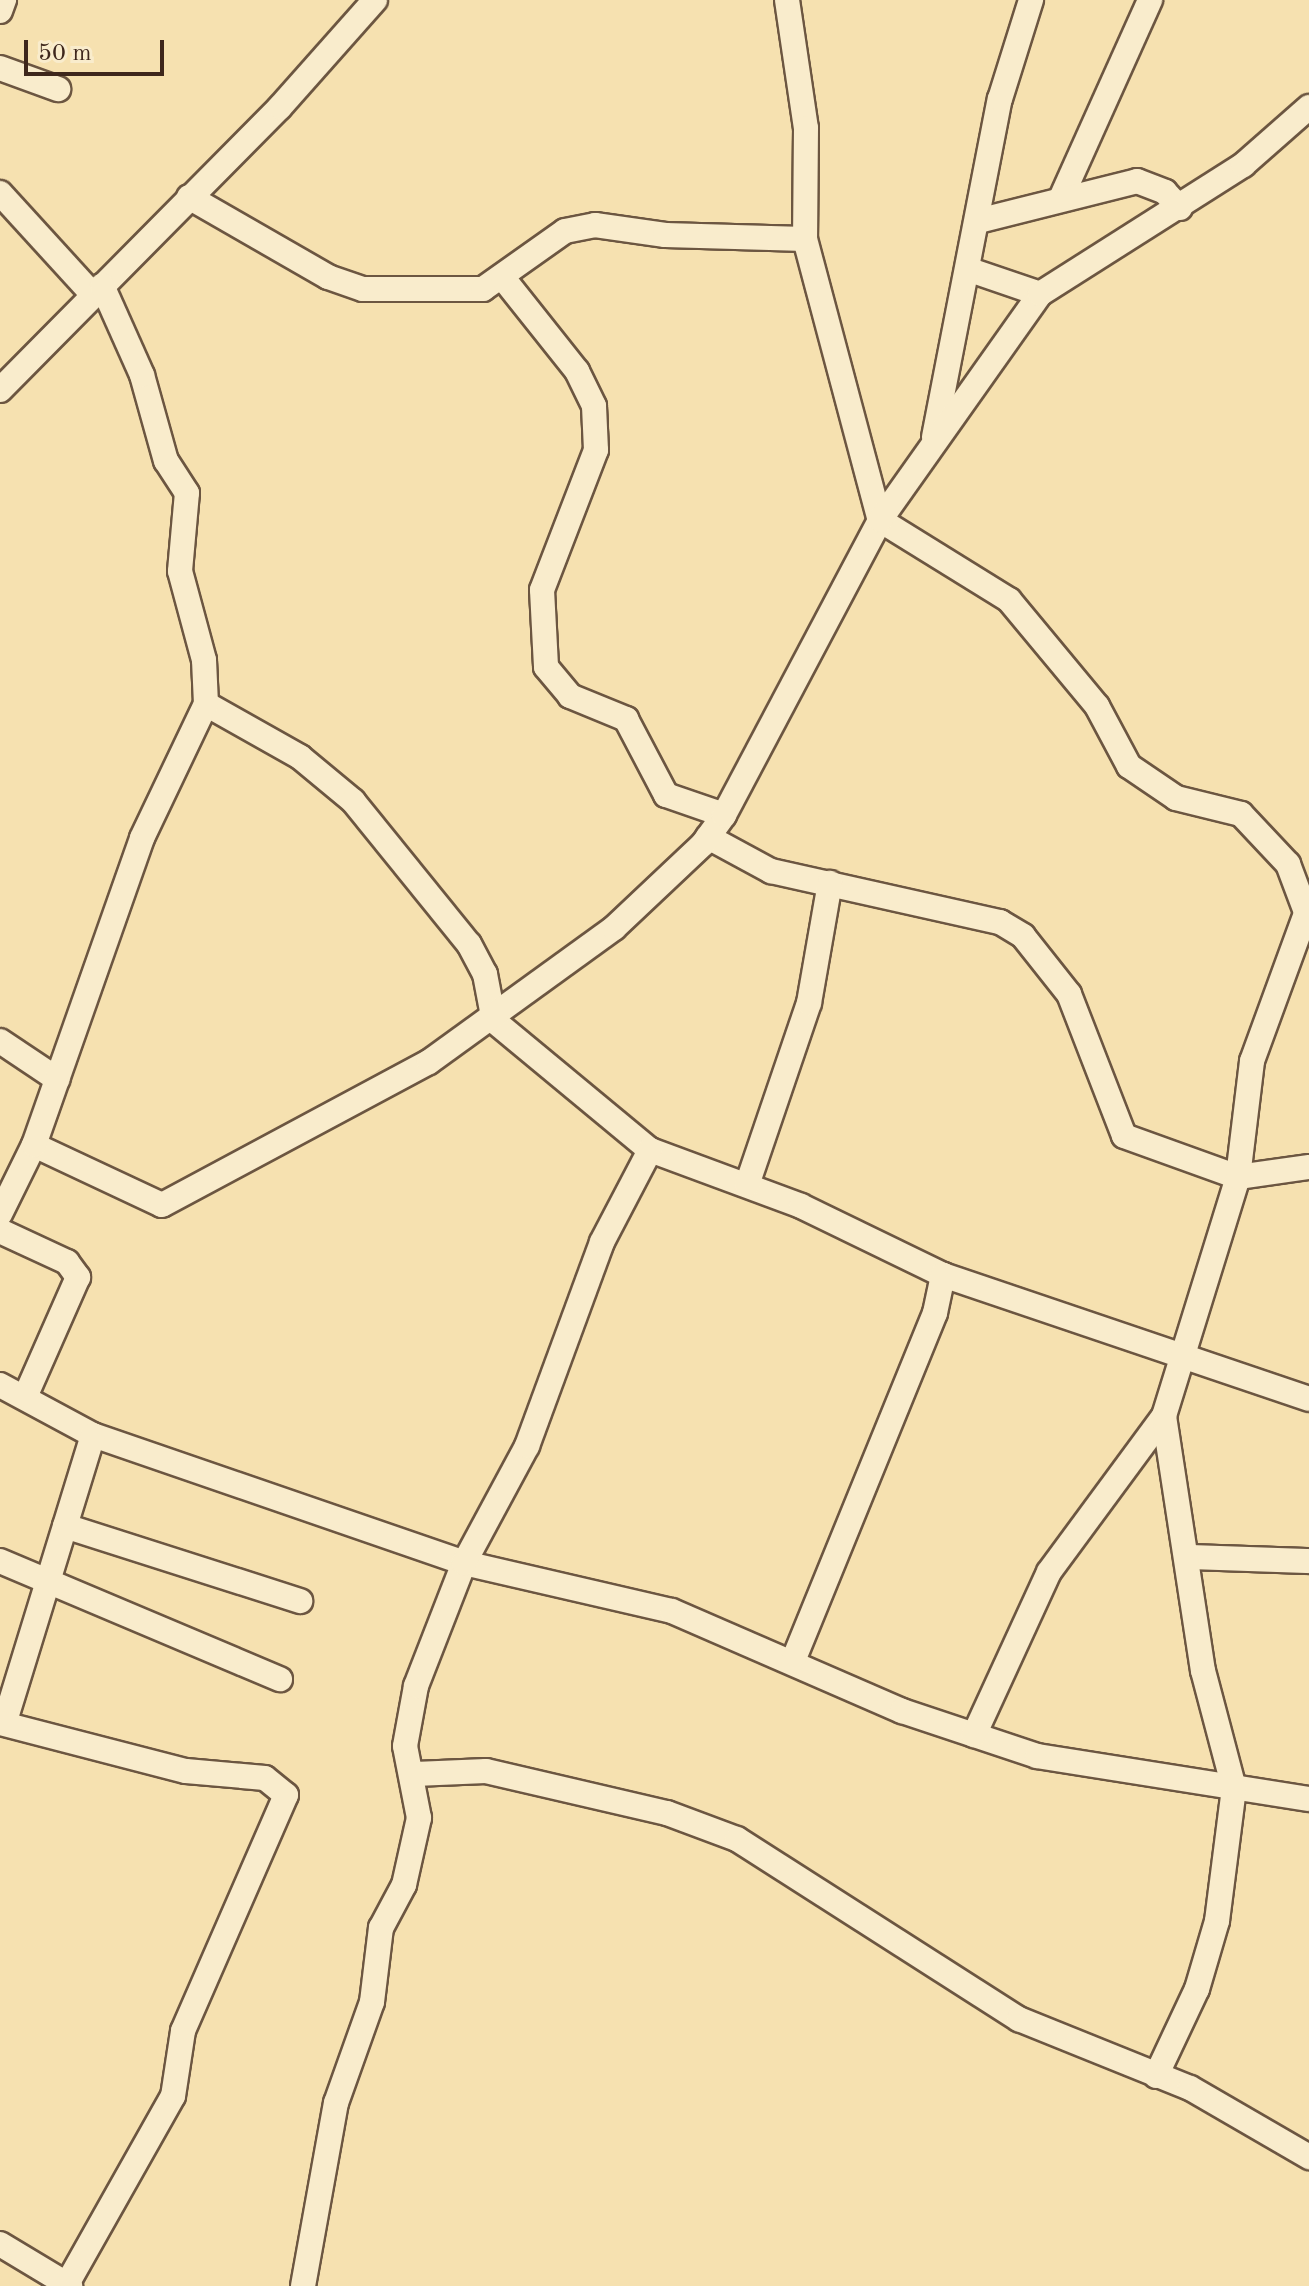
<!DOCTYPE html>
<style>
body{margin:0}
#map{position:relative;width:1309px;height:2286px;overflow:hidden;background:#f6e1b0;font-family:"Old Standard TT",serif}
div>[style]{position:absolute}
.roads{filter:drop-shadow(2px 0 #6c5641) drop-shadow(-2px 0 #6c5641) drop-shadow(0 2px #6c5641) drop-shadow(0 -2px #6c5641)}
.minor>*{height:24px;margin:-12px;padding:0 12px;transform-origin:12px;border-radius:12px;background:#f9eccc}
span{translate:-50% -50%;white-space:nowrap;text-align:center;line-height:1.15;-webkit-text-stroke:6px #f9eccc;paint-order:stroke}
.scale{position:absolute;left:24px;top:40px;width:140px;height:36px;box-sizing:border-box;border:4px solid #3e271c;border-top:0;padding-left:10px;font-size:24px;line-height:28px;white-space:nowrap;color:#3e271c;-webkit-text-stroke:6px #f9eccc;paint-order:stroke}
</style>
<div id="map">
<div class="roads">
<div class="minor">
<i style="left:787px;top:0;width:129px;rotate:81.6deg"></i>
<i style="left:806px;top:128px;width:111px;rotate:90.5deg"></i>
<i style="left:805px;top:239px;width:291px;rotate:75.1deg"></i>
<i style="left:880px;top:520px;width:152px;rotate:31.8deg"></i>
<i style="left:1009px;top:600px;width:138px;rotate:50.3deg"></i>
<i style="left:1097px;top:706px;width:68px;rotate:61.9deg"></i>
<i style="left:1129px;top:766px;width:57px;rotate:34.2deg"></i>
<i style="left:1176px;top:798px;width:67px;rotate:13.8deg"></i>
<i style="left:1241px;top:814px;width:69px;rotate:46.8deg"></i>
<i style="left:1288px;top:864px;width:51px;rotate:69.4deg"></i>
<i style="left:0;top:11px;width:12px;rotate:-70deg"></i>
<i style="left:0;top:68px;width:62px;rotate:19.9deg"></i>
<i style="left:0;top:193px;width:138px;rotate:47.6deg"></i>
<i style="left:1062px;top:196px;width:215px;rotate:-65.8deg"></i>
<i style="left:189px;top:197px;width:160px;rotate:29.9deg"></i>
<i style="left:328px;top:277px;width:37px;rotate:19deg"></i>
<i style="left:363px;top:289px;width:120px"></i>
<i style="left:483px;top:289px;width:100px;rotate:-35.3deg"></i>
<i style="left:565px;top:231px;width:31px;rotate:-11deg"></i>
<i style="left:595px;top:225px;width:71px;rotate:8.1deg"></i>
<i style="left:665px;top:235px;width:140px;rotate:1.6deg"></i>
<i style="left:978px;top:221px;width:164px;rotate:-14.1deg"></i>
<i style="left:1137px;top:181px;width:30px;rotate:21deg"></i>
<i style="left:1165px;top:192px;width:22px;rotate:47deg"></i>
<i style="left:970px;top:270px;width:74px;rotate:18.9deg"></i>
<i style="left:503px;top:278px;width:119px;rotate:51.5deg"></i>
<i style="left:577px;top:371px;width:39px;rotate:64deg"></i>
<i style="left:594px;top:406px;width:44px;rotate:87.4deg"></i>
<i style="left:596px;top:450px;width:150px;rotate:111.1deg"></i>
<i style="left:542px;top:590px;width:77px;rotate:87deg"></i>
<i style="left:546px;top:667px;width:38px;rotate:50deg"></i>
<i style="left:570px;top:696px;width:61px;rotate:22.3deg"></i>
<i style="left:626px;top:719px;width:86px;rotate:62.2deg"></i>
<i style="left:666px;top:795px;width:61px;rotate:19deg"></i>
<i style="left:0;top:390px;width:398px;rotate:-45.3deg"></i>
<i style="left:280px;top:107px;width:143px;rotate:-48.4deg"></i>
<i style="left:934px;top:437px;width:344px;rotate:-79deg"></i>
<i style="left:1000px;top:99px;width:104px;rotate:-72.6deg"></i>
<i style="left:206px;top:704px;width:108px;rotate:29.4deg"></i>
<i style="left:300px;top:757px;width:69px;rotate:39.7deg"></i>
<i style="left:353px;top:801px;width:184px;rotate:51deg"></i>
<i style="left:469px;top:944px;width:34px;rotate:62deg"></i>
<i style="left:485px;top:974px;width:48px;rotate:79.2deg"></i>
<i style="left:494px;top:1021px;width:202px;rotate:39.6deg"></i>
<i style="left:650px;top:1150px;width:161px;rotate:20.3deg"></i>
<i style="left:801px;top:1206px;width:158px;rotate:25.9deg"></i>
<i style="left:943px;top:1275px;width:386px;rotate:18.7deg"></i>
<i style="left:708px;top:837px;width:72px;rotate:28.4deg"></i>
<i style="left:771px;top:871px;width:235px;rotate:12.6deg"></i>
<i style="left:1000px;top:922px;width:27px;rotate:31deg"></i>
<i style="left:1023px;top:936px;width:74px;rotate:51.6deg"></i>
<i style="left:1069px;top:994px;width:152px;rotate:68.8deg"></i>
<i style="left:1124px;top:1136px;width:121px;rotate:19.8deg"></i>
<i style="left:1238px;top:1177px;width:72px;rotate:-8deg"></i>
<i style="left:0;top:1041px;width:69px;rotate:33.7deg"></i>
<i style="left:34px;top:1145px;width:141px;rotate:25.1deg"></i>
<i style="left:162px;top:1205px;width:303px;rotate:-28.2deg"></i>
<i style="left:429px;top:1062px;width:228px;rotate:-35.9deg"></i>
<i style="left:614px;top:928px;width:122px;rotate:-43.3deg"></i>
<i style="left:703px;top:844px;width:36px;rotate:-54deg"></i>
<i style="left:724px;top:815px;width:334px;rotate:-62.1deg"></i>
<i style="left:880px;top:520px;width:277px;rotate:-54.7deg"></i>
<i style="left:1040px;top:294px;width:241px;rotate:-32.4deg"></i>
<i style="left:1243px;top:165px;width:88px;rotate:-41.3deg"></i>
<i style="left:747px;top:1185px;width:192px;rotate:-71.2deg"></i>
<i style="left:809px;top:1003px;width:122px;rotate:-80.1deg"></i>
<i style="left:0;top:1214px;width:77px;rotate:-63.8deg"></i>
<i style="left:34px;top:1145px;width:325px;rotate:-70.6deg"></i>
<i style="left:142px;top:838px;width:148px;rotate:-64.5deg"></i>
<i style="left:206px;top:704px;width:44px;rotate:-92.6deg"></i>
<i style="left:204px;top:660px;width:92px;rotate:-105.1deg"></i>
<i style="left:180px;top:571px;width:78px;rotate:-84.9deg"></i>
<i style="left:187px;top:493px;width:38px;rotate:-123deg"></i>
<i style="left:166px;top:461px;width:89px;rotate:-105.6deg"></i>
<i style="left:142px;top:375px;width:98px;rotate:-114deg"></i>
<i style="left:0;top:1231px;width:74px;rotate:24.8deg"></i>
<i style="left:67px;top:1262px;width:19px;rotate:54deg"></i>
<i style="left:78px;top:1277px;width:129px;rotate:113.8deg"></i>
<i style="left:0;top:1385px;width:106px;rotate:28.3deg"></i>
<i style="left:93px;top:1435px;width:392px;rotate:19deg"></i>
<i style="left:464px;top:1563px;width:213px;rotate:13deg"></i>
<i style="left:672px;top:1611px;width:251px;rotate:23.5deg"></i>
<i style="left:902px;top:1711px;width:142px;rotate:18.4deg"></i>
<i style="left:1037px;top:1756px;width:275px;rotate:9deg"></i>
<i style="left:65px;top:1526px;width:247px;rotate:17.7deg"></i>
<i style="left:1188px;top:1557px;width:121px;rotate:1.9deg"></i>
<i style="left:0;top:1561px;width:304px;rotate:22.9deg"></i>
<i style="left:793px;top:1661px;width:376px;rotate:-67.8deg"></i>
<i style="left:935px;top:1313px;width:39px;rotate:-78deg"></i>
<i style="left:5px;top:1721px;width:299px;rotate:-72.9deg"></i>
<i style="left:0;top:1723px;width:192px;rotate:14.5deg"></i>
<i style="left:186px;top:1771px;width:79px;rotate:5.1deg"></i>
<i style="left:265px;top:1778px;width:27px;rotate:39deg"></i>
<i style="left:286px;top:1795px;width:257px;rotate:113.6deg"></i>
<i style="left:183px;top:2031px;width:66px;rotate:98.7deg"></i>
<i style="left:173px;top:2096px;width:216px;rotate:119.4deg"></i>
<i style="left:974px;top:1735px;width:179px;rotate:-65.3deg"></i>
<i style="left:1049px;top:1572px;width:194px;rotate:-53.6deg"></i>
<i style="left:415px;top:1774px;width:71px;rotate:-2.4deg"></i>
<i style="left:486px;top:1771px;width:186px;rotate:13.1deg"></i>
<i style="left:667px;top:1813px;width:75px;rotate:20.4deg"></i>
<i style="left:737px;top:1839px;width:335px;rotate:32.6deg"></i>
<i style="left:1019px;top:2019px;width:184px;rotate:22deg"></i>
<i style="left:1190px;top:2088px;width:138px;rotate:30.1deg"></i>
<i style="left:1156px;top:2076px;width:96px;rotate:-64.8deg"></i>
<i style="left:1197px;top:1989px;width:71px;rotate:-73.6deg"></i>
<i style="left:1217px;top:1921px;width:134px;rotate:-82.7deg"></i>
<i style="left:1234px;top:1788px;width:121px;rotate:-104.8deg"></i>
<i style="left:1203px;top:1671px;width:258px;rotate:-98.7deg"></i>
<i style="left:1164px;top:1416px;width:250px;rotate:-72.8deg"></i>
<i style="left:1238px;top:1177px;width:117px;rotate:-83.1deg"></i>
<i style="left:1252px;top:1061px;width:166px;rotate:-69.9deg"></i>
<i style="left:0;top:2244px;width:82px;rotate:31deg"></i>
<i style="left:303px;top:2286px;width:186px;rotate:-79.8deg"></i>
<i style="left:336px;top:2103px;width:107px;rotate:-70.4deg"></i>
<i style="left:372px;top:2002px;width:75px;rotate:-83.1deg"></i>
<i style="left:381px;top:1928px;width:49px;rotate:-61.9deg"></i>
<i style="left:404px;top:1885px;width:69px;rotate:-77.4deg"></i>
<i style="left:419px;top:1818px;width:73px;rotate:-101deg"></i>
<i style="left:405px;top:1746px;width:61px;rotate:-79.6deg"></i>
<i style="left:416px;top:1686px;width:132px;rotate:-68.7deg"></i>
<i style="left:464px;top:1563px;width:133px;rotate:-61.7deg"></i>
<i style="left:527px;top:1446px;width:217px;rotate:-69.8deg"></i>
<i style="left:602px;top:1242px;width:104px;rotate:-62.4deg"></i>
</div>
</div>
<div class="scale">50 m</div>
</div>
